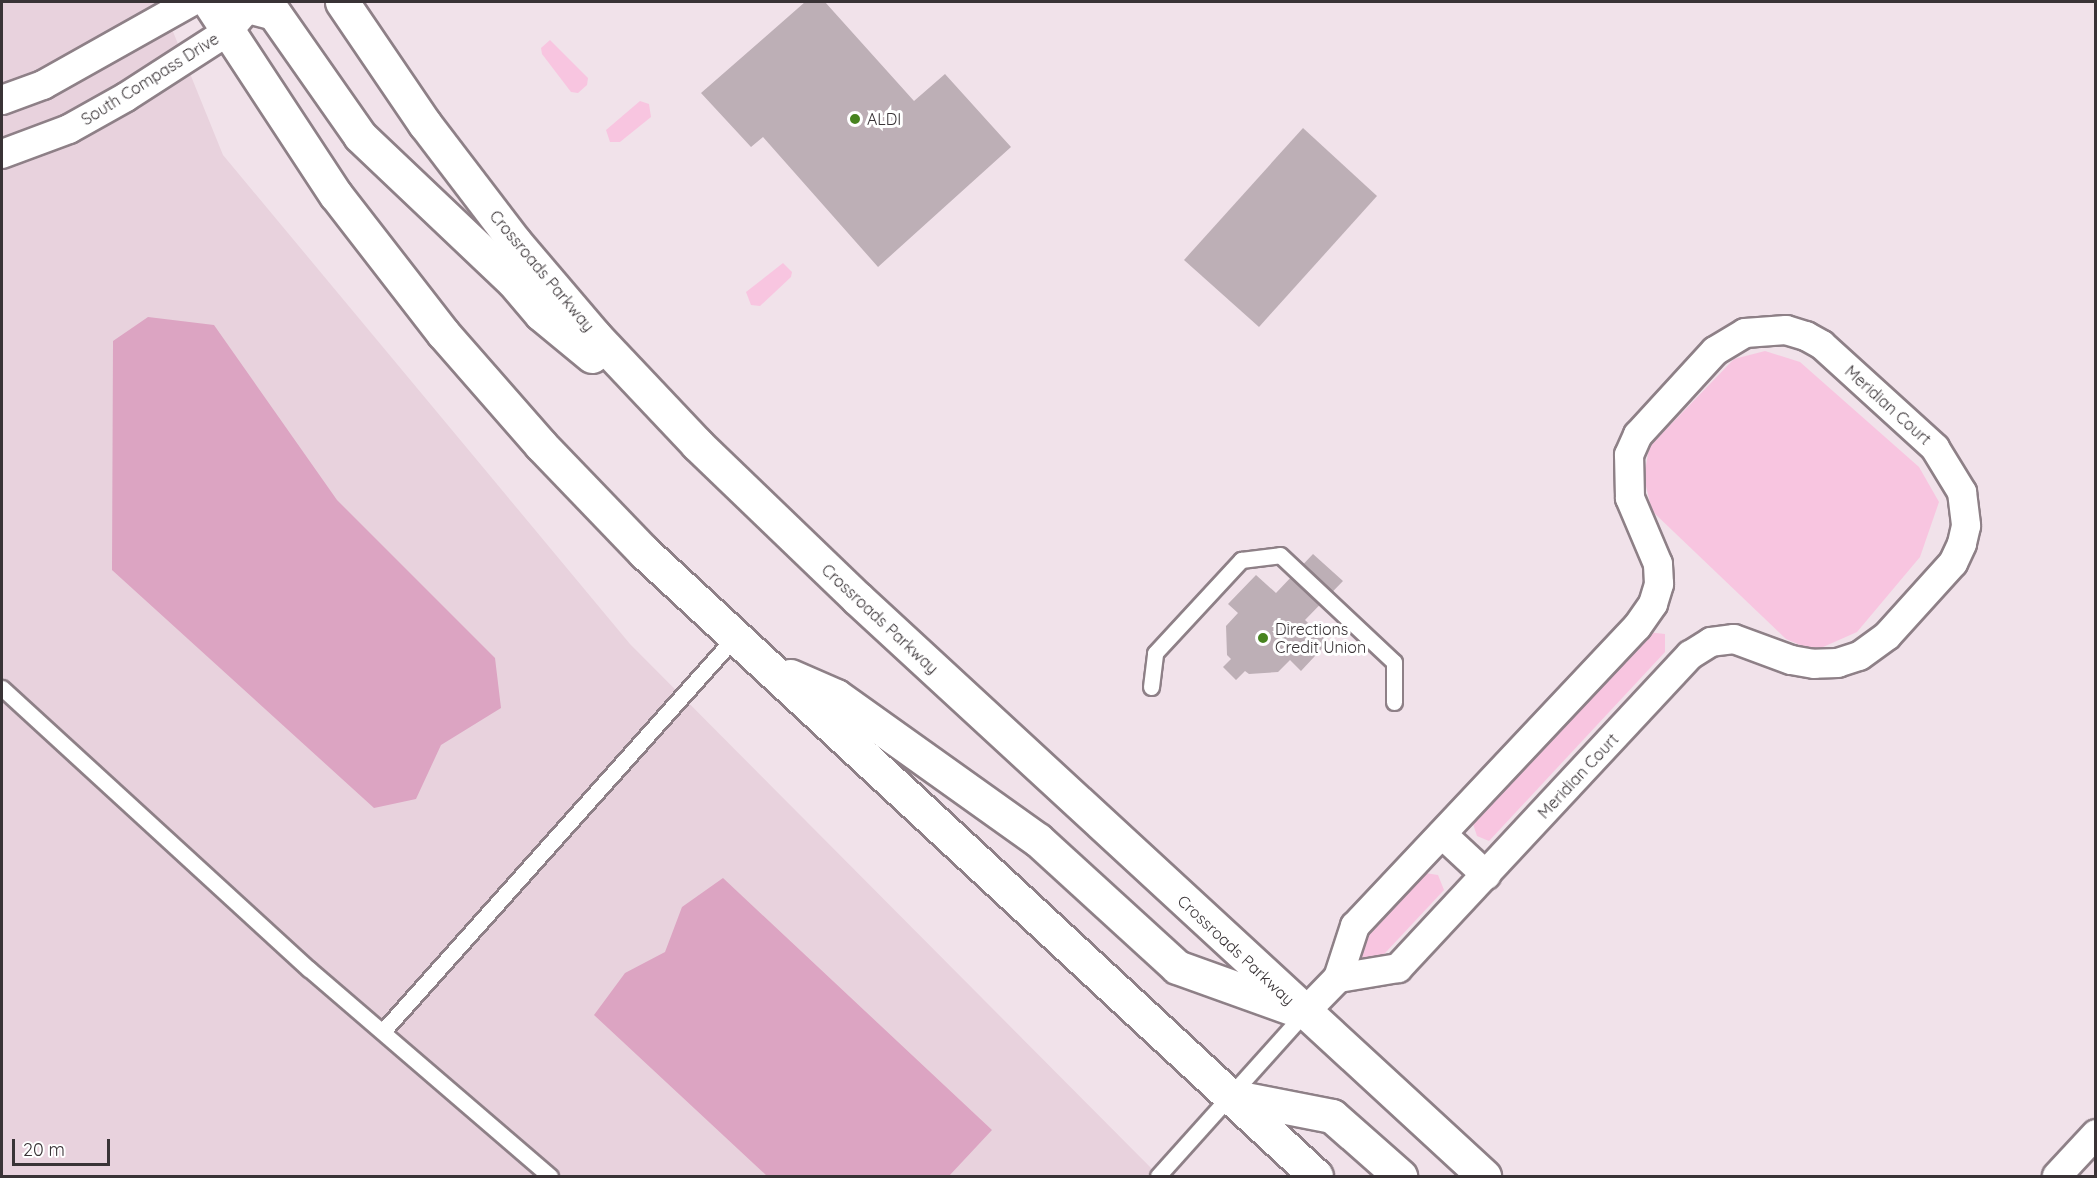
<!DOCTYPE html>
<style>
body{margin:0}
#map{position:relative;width:2097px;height:1178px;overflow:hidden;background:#f1e2ea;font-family:Quicksand,sans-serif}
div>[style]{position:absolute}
.built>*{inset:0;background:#e8d2dd}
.green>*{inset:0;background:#f8c5e0}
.water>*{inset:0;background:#dca4c2}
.building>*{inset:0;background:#bdafb6}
.roads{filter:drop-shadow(2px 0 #8e8087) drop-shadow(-2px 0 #8e8087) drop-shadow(0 2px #8e8087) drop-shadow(0 -2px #8e8087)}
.service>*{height:15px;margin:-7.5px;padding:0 7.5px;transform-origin:7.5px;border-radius:7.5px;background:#fff}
.minor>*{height:28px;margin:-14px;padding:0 14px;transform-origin:14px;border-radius:14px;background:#fff}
.tertiary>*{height:33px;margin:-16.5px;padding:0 16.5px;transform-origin:16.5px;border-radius:16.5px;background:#fff}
.dots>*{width:16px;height:16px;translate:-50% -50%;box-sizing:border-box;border:3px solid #fff;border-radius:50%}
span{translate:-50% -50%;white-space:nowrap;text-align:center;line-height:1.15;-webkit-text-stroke:6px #fff;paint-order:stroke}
.street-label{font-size:16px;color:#393336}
.poi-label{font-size:16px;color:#393336}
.left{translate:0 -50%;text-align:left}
.frame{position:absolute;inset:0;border:3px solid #393336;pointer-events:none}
.scale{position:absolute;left:12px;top:1139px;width:98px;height:27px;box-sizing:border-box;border:3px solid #393336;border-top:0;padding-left:8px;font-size:18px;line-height:21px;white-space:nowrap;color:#393336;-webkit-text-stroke:4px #fff;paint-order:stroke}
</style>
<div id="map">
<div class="built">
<i style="clip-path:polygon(2px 2px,161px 2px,223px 155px,630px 644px,1159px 1176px,2px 1176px)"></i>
</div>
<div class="green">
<i style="clip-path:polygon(550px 40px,588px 78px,587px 85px,578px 93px,571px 92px,542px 54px,541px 48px)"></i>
<i style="clip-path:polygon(640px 101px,649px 104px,651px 117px,620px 142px,610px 142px,606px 130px)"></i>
<i style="clip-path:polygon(783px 263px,792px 272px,791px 277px,760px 306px,751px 305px,746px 292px)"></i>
<i style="clip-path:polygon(1765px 351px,1800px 362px,1919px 467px,1939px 502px,1920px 557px,1857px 632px,1814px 651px,1786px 639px,1652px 511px,1644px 478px,1649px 447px,1734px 359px)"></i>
<i style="clip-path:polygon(1647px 632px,1665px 634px,1665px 652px,1489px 841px,1477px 836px,1472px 821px)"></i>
<i style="clip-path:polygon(1425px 873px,1438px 875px,1444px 890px,1372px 967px,1349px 955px)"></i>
</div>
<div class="water">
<i style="clip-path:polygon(148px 317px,214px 325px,337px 500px,495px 658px,501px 708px,441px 745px,416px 799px,374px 808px,112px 570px,113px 341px)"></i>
<i style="clip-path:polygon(723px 878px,992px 1130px,949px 1176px,767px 1176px,594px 1015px,625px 973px,665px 952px,682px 907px)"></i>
</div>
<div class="building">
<i style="clip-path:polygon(805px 2px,825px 2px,914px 101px,945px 74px,1011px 147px,878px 267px,763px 137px,751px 147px,701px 93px)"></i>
<i style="clip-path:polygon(1303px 128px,1377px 196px,1259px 327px,1184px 260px)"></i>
<i style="clip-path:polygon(1313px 554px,1343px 581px,1305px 620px,1328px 642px,1301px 671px,1290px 660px,1278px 672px,1249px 674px,1245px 671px,1236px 680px,1223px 667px,1231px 659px,1227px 655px,1226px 626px,1238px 613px,1228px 604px,1256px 575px,1276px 593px)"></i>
</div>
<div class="roads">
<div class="service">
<i style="left:1151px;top:687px;width:34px;rotate:-83deg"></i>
<i style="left:1155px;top:653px;width:127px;rotate:-47.2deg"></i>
<i style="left:1241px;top:560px;width:39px;rotate:-7deg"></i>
<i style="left:1280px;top:555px;width:156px;rotate:43.2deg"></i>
<i style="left:1394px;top:662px;width:40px;rotate:90deg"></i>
<i style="left:2px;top:688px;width:416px;rotate:42.5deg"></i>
<i style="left:309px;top:969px;width:318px;rotate:40.7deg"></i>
<i style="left:384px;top:1030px;width:527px;rotate:-48.23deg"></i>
<i style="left:1158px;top:1176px;width:219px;rotate:-48.1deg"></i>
</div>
<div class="minor">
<i style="left:2px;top:100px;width:44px;rotate:-20.1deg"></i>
<i style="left:43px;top:85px;width:170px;rotate:-29.3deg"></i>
<i style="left:2px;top:154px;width:72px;rotate:-20.5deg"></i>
<i style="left:69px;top:129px;width:65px;rotate:-29.3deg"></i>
<i style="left:126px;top:97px;width:120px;rotate:-32.8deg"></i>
<i style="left:227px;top:32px;width:23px;rotate:-49deg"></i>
<i style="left:1443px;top:835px;width:59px;rotate:42.9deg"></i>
<i style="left:1304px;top:1013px;width:49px;rotate:-45.8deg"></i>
<i style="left:1338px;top:978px;width:55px;rotate:-71.9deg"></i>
<i style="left:1355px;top:926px;width:411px;rotate:-46.7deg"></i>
<i style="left:1637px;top:627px;width:28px;rotate:-55deg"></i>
<i style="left:1653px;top:604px;width:21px;rotate:-73deg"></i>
<i style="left:1659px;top:584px;width:20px;rotate:-93deg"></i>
<i style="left:1658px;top:564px;width:72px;rotate:-113deg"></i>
<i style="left:1630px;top:498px;width:43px;rotate:-91.3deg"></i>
<i style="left:1629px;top:455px;width:22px;rotate:-66deg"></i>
<i style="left:1638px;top:435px;width:114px;rotate:-47.5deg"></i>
<i style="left:1715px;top:351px;width:35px;rotate:-31deg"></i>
<i style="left:1745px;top:333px;width:41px;rotate:-4.2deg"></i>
<i style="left:1786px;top:330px;width:21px;rotate:17deg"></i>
<i style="left:1806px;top:336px;width:18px;rotate:29deg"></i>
<i style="left:1822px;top:345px;width:153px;rotate:42.3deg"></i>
<i style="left:1935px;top:448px;width:52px;rotate:58.5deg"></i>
<i style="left:1962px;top:492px;width:34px;rotate:83deg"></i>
<i style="left:1966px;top:526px;width:18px;rotate:103deg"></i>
<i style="left:1962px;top:544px;width:21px;rotate:115deg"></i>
<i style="left:1953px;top:563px;width:98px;rotate:132.1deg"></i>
<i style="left:1887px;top:636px;width:34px;rotate:144deg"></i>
<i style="left:1859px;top:656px;width:22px;rotate:162deg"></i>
<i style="left:1838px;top:663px;width:24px;rotate:178deg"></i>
<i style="left:1814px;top:664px;width:23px;rotate:-170deg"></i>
<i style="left:1791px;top:660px;width:61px;rotate:-159.8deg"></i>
<i style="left:1734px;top:639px;width:23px;rotate:173deg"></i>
<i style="left:1711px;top:642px;width:25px;rotate:148deg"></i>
<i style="left:1690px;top:655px;width:428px;rotate:133deg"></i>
<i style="left:1398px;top:968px;width:61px;rotate:170.5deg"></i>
<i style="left:2057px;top:1176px;width:57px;rotate:-47.1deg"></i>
</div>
<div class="tertiary">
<i style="left:209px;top:2px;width:231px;rotate:56.7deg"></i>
<i style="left:336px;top:195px;width:175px;rotate:52.2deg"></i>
<i style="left:443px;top:333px;width:149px;rotate:48.8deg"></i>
<i style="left:541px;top:445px;width:149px;rotate:46.1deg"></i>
<i style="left:644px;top:552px;width:917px;rotate:42.88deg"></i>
<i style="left:233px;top:2px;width:42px;rotate:15deg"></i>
<i style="left:274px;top:13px;width:150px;rotate:55deg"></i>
<i style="left:360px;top:136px;width:211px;rotate:43.5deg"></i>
<i style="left:513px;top:281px;width:43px;rotate:49.7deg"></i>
<i style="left:541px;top:314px;width:66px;rotate:39.5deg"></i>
<i style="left:342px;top:2px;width:148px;rotate:55.8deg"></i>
<i style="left:425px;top:124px;width:148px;rotate:52.7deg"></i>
<i style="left:515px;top:242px;width:123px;rotate:49.6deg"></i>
<i style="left:595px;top:336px;width:149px;rotate:46.6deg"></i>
<i style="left:697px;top:444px;width:222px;rotate:43.9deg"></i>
<i style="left:857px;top:598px;width:853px;rotate:42.67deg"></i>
<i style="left:790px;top:676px;width:50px;rotate:23.5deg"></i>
<i style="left:836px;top:696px;width:248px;rotate:35.5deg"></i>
<i style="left:1038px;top:840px;width:188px;rotate:42.4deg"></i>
<i style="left:1177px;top:967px;width:121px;rotate:19.8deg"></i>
<i style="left:1230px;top:1096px;width:104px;rotate:11.1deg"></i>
<i style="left:1332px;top:1116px;width:91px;rotate:41.4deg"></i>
</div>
</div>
<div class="dots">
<i style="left:855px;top:119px;background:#47831f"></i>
<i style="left:1263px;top:638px;background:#47831f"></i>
</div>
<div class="street-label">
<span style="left:150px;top:79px;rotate:-32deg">South Compass Drive</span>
<span style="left:542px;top:271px;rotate:50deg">Crossroads Parkway</span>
<span style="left:1888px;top:405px;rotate:42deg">Meridian Court</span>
<span style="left:880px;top:619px;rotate:43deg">Crossroads Parkway</span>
<span style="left:1578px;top:776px;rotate:-47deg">Meridian Court</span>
<span style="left:1236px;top:950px;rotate:43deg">Crossroads Parkway</span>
</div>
<div class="poi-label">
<span class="left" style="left:867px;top:119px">ALDI</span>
<span class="left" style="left:1275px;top:638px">Directions<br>Credit Union</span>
</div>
<div class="frame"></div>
<div class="scale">20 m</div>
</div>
